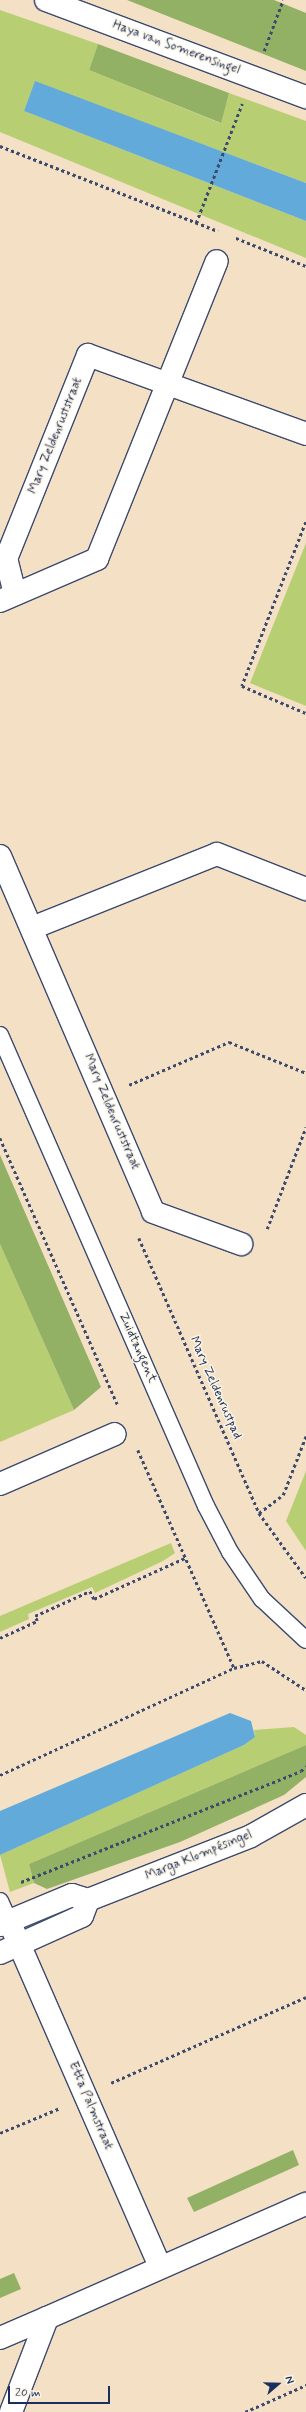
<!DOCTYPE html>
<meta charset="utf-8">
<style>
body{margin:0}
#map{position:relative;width:306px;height:2412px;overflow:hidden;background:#f4e0c4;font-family:Mynerve,sans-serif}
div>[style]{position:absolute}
.green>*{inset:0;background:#b8ce73}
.forest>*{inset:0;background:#92b165}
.water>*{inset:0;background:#62aad9}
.path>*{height:2.5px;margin-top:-1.25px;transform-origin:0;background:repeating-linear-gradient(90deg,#3c4a6d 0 3px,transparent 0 6px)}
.roads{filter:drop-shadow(1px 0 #3c4a6d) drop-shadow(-1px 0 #3c4a6d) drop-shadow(0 1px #3c4a6d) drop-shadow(0 -1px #3c4a6d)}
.lane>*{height:16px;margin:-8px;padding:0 8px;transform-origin:8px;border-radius:8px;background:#fff}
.street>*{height:22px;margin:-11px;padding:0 11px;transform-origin:11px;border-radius:11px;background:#fff}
.secondary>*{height:22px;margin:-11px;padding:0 11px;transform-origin:11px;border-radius:11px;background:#fff}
span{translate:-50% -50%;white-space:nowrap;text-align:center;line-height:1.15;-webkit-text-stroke:3px #fcf5e5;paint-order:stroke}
.street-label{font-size:13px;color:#1b2f5e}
.north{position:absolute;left:258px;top:2364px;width:40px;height:40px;-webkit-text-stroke:3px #fcf5e5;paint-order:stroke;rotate:70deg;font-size:11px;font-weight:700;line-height:16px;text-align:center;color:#1b2f5e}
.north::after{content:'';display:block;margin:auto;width:14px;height:18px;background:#1b2f5e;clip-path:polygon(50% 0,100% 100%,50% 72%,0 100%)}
.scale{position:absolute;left:8px;top:2386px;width:102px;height:18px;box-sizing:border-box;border:2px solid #1b2f5e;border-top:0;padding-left:5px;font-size:12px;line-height:14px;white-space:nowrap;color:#1b2f5e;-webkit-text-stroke:3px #fcf5e5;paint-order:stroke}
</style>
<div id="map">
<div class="green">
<i style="clip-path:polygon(0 10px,98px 44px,89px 70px,220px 123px,229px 93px,306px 121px,306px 183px,35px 82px,24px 111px,306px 221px,306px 258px,0 132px)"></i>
<i style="clip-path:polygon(306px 543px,306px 706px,250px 683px)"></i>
<i style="clip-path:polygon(0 1244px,74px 1410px,0 1442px)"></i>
<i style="clip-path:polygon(306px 1471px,306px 1551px,286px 1521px)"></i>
<i style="clip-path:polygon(171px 1543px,175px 1553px,163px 1561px,95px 1593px,92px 1587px,28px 1614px,29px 1619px,0 1632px,0 1616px)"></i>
<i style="clip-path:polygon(294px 1727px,306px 1735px,306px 1745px,29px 1864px,34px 1883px,10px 1892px,0 1855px,244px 1745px,255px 1737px,254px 1730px)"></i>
</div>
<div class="forest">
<i style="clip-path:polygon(127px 0,274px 0,306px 13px,306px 71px)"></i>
<i style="clip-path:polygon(98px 44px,229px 93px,221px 123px,89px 70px)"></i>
<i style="clip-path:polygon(0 1155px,101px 1387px,74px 1410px,0 1244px)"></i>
<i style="clip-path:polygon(306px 1745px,306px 1777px,284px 1795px,180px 1842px,47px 1889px,34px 1883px,29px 1864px)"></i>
<i style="clip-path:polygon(293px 2150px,299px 2165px,194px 2212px,187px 2198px)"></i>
<i style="clip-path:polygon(14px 2273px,21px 2289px,0 2298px,0 2279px)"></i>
</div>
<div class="water">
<i style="clip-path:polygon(35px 81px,306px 183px,306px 221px,24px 111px)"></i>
<i style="clip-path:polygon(230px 1713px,251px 1721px,255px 1737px,244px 1745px,0 1855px,0 1811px)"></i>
</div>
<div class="path">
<i style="left:264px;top:51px;width:54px;rotate:-69.6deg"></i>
<i style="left:0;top:146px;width:234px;rotate:21.3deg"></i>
<i style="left:196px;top:223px;width:128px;rotate:-68.9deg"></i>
<i style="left:236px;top:238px;width:75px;rotate:21.8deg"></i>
<i style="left:306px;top:522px;width:176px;rotate:111.3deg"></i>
<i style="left:242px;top:686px;width:69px;rotate:22.9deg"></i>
<i style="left:129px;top:1085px;width:109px;rotate:-23.3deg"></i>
<i style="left:229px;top:1042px;width:83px;rotate:21.9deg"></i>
<i style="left:0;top:1138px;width:292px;rotate:66.2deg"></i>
<i style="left:267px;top:1229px;width:109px;rotate:-69.1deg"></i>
<i style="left:139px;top:1238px;width:300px;rotate:66.4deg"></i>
<i style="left:259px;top:1513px;width:80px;rotate:54.1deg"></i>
<i style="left:138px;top:1450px;width:238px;rotate:66.2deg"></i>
<i style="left:234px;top:1668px;width:29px;rotate:-14deg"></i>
<i style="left:262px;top:1661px;width:53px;rotate:33.4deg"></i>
<i style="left:259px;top:1513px;width:30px;rotate:-37deg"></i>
<i style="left:283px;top:1495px;width:63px;rotate:-68.7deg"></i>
<i style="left:0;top:1638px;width:41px;rotate:-24.7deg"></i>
<i style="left:37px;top:1621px;width:5px;rotate:-112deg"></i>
<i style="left:35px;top:1616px;width:60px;rotate:-24.4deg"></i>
<i style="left:90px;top:1591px;width:9px;rotate:63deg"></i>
<i style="left:94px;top:1599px;width:100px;rotate:-24.3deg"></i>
<i style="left:0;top:1775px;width:257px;rotate:-24.6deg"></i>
<i style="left:21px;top:1882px;width:301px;rotate:-21.6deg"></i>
<i style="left:301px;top:1771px;width:7px;rotate:-45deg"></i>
<i style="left:111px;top:2083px;width:213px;rotate:-23.8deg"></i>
<i style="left:0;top:2133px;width:65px;rotate:-22.6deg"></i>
<i style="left:245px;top:2412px;width:67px;rotate:-23.9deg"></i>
</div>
<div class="roads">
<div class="lane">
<i style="left:0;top:1035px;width:514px;rotate:66.38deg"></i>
<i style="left:206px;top:1506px;width:52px;rotate:62.4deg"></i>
<i style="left:230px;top:1552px;width:57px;rotate:55.8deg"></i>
<i style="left:262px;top:1599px;width:60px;rotate:43deg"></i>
<i style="left:0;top:1901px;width:22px;rotate:66deg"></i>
</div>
<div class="street">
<i style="left:15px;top:594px;width:36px;rotate:-104deg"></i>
<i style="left:6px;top:559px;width:220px;rotate:-68.1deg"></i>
<i style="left:88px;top:355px;width:232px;rotate:19.9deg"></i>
<i style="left:0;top:601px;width:106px;rotate:-23.4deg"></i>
<i style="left:97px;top:559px;width:321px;rotate:-68.1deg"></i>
<i style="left:0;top:856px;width:387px;rotate:66.7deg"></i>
<i style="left:153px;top:1212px;width:94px;rotate:20deg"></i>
<i style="left:32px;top:928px;width:199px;rotate:-21.8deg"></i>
<i style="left:217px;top:854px;width:96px;rotate:21.5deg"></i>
<i style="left:0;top:1484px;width:125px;rotate:-23.5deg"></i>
<i style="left:9px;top:1921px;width:378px;rotate:66.4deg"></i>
<i style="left:0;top:1925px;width:78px;rotate:-22.6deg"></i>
<i style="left:72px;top:1895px;width:17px;rotate:17deg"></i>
<i style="left:88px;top:1900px;width:175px;rotate:-21.4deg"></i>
<i style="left:251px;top:1836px;width:63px;rotate:-29.4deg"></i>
<i style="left:0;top:1953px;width:90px;rotate:-24.3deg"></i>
<i style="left:82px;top:1916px;width:17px;rotate:-69deg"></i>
<i style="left:0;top:2338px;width:51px;rotate:-23.1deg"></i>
<i style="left:11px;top:2412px;width:101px;rotate:-69deg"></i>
<i style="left:47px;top:2318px;width:283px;rotate:-23.8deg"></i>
</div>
<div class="secondary">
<i style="left:46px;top:0;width:278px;rotate:20.5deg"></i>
</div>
</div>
<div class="street-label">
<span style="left:176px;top:48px;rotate:20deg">Haya van Somerensingel</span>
<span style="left:56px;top:436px;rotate:-68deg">Mary Zeldenruststraat</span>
<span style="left:111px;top:1112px;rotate:67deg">Mary Zeldenruststraat</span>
<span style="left:137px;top:1348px;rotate:66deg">Zuidtangent</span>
<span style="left:215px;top:1388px;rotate:66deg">Mary Zeldenrustpad</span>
<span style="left:199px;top:1856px;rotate:-22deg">Marga Klompésingel</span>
<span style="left:90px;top:2106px;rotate:67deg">Etta Palmstraat</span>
</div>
<div class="north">N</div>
<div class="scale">20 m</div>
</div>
